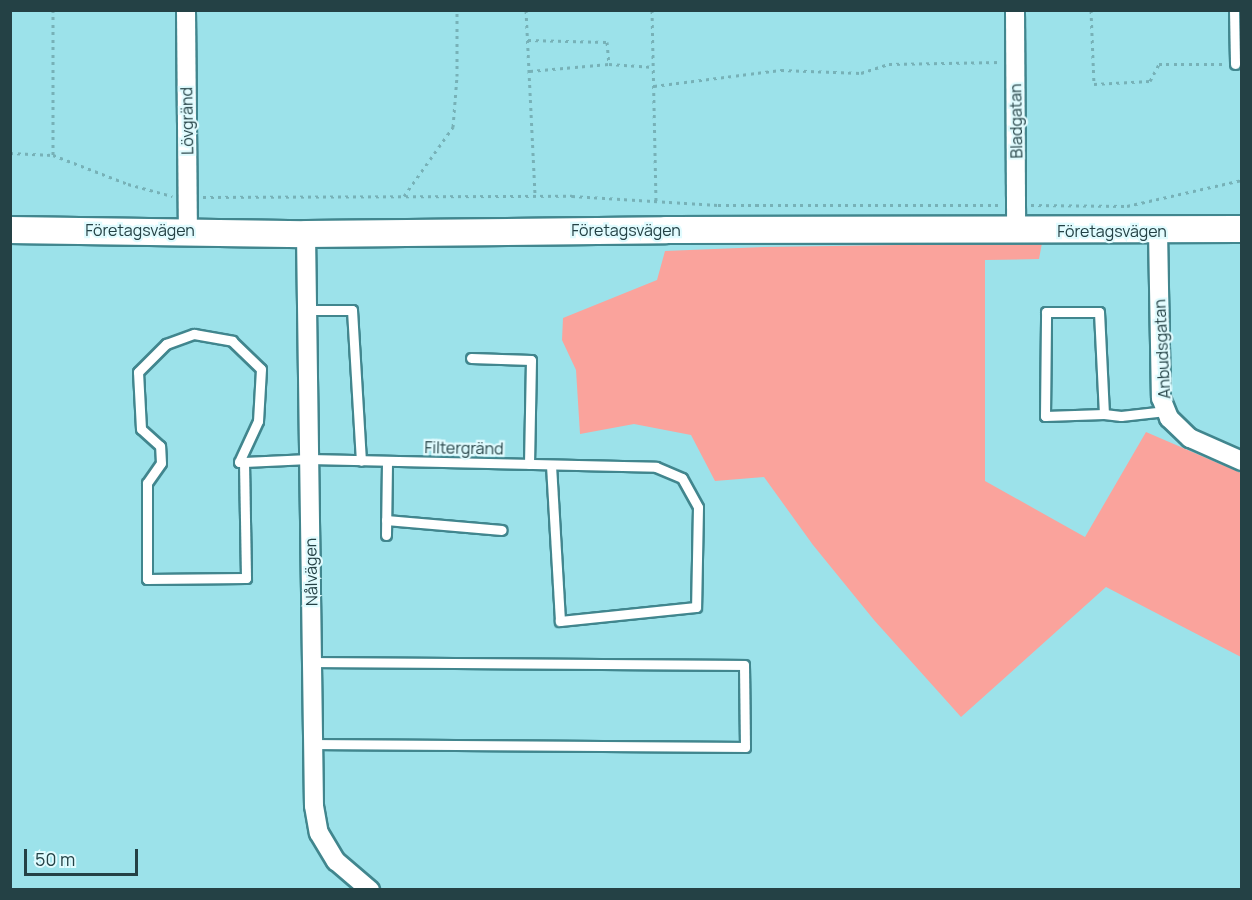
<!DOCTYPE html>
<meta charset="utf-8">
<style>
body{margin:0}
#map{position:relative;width:1252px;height:900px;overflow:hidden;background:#9ce2ea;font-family:Manrope,sans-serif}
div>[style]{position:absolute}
.green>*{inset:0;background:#faa39c}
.path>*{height:3px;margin-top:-1.5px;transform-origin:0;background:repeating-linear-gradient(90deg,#77b1b7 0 3px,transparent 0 7.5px)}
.roads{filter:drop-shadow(2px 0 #41868e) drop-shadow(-2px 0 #41868e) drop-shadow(0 2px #41868e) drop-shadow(0 -2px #41868e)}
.lane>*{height:9px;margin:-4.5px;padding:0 4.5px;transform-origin:4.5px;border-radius:4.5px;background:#fff}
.street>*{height:18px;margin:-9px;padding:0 9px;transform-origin:9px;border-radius:9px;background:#fff}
.secondary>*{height:26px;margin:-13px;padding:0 13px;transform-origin:13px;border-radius:13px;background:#fff}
span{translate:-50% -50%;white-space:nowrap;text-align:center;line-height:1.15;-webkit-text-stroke:4.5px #e0fbfe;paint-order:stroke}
.street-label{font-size:16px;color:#244145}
.frame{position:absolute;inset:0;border:12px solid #244145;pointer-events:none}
.scale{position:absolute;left:24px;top:849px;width:114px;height:27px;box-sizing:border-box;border:3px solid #244145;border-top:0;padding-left:8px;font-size:18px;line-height:21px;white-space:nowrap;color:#244145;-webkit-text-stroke:4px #e0fbfe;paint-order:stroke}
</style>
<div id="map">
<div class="green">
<i style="clip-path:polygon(1042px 243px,1039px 259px,985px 260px,985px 481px,1085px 537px,1146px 432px,1241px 473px,1241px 657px,1106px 587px,961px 717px,874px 620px,813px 545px,764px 477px,715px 481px,691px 435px,634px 424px,580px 434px,576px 370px,562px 340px,563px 318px,657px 280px,665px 251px,764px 247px)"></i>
</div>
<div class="path">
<i style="left:526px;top:10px;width:186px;rotate:87.2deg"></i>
<i style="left:652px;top:10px;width:191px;rotate:88.8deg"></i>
<i style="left:1091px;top:10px;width:74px;rotate:87.7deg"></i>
<i style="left:1094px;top:84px;width:56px;rotate:-3.1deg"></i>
<i style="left:1150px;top:81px;width:19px;rotate:-62deg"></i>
<i style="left:1159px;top:64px;width:66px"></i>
<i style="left:528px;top:40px;width:79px;rotate:1.5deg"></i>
<i style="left:607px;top:42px;width:22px;rotate:85deg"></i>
<i style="left:609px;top:64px;width:45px;rotate:3.8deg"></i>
<i style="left:530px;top:71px;width:79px;rotate:-5.1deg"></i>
<i style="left:654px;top:86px;width:128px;rotate:-7.2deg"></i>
<i style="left:781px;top:70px;width:80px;rotate:2.1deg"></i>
<i style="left:861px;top:73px;width:29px;rotate:-18deg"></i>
<i style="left:889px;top:64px;width:112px;rotate:-1deg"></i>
<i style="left:10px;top:153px;width:43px;rotate:2.7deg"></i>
<i style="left:53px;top:155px;width:80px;rotate:21.1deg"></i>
<i style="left:128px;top:184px;width:46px;rotate:15.3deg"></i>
<i style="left:53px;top:155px;width:145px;rotate:-90deg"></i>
<i style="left:404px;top:196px;width:85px;rotate:-54.6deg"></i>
<i style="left:453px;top:127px;width:51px;rotate:-85.5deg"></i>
<i style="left:457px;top:76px;width:66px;rotate:-90deg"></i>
<i style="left:203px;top:197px;width:369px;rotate:-0.2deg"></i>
<i style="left:572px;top:196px;width:146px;rotate:3.5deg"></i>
<i style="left:718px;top:205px;width:282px"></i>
<i style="left:1031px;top:205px;width:96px;rotate:0.6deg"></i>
<i style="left:1127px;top:206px;width:118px;rotate:-12.7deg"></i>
</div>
<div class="roads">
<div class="lane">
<i style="left:1234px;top:10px;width:54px;rotate:88.9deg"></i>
<i style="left:307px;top:310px;width:45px"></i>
<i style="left:352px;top:310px;width:151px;rotate:86.6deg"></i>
<i style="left:471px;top:358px;width:60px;rotate:1.9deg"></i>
<i style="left:531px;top:360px;width:104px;rotate:91.1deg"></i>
<i style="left:1104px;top:414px;width:59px;rotate:178.1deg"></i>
<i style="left:1045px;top:416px;width:104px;rotate:-89.4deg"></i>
<i style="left:1046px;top:312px;width:53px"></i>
<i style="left:1099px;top:312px;width:102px;rotate:87.2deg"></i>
<i style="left:1104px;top:414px;width:17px;rotate:7deg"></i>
<i style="left:1121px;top:416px;width:45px;rotate:-6.3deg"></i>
<i style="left:244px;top:462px;width:116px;rotate:89deg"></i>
<i style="left:246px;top:578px;width:99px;rotate:179.4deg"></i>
<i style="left:147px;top:579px;width:96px;rotate:-90deg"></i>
<i style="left:147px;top:483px;width:24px;rotate:-55deg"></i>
<i style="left:161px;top:463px;width:17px;rotate:-93deg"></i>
<i style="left:160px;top:446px;width:25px;rotate:-138deg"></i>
<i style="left:141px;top:429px;width:57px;rotate:-93deg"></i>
<i style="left:138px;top:372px;width:40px;rotate:-45deg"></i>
<i style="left:166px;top:344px;width:30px;rotate:-20deg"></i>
<i style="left:194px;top:334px;width:39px;rotate:10deg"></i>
<i style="left:232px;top:341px;width:40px;rotate:44deg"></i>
<i style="left:261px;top:369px;width:52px;rotate:93.3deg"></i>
<i style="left:258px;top:421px;width:45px;rotate:114.9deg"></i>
<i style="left:239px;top:462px;width:5px"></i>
<i style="left:244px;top:462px;width:65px;rotate:-2.6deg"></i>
<i style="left:309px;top:459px;width:347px;rotate:1.3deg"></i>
<i style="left:656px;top:467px;width:28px;rotate:23deg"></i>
<i style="left:682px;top:478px;width:33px;rotate:61deg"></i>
<i style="left:698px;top:507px;width:100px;rotate:91.1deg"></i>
<i style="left:696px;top:607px;width:137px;rotate:174.1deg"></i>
<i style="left:560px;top:621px;width:156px;rotate:-93.3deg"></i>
<i style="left:386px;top:520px;width:116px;rotate:4.9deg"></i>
<i style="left:386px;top:535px;width:74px;rotate:-89.2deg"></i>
<i style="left:312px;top:662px;width:432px;rotate:0.4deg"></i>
<i style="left:744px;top:665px;width:82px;rotate:89.3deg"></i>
<i style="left:745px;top:747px;width:432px;rotate:-179.6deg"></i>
</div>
<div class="street">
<i style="left:186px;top:10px;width:221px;rotate:89.5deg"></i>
<i style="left:1015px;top:10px;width:221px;rotate:89.7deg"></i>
<i style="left:1158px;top:230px;width:168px;rotate:89deg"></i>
<i style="left:1161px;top:398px;width:22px;rotate:68deg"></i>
<i style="left:1169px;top:418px;width:29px;rotate:44deg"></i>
<i style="left:1190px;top:438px;width:57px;rotate:23.9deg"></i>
<i style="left:306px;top:234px;width:572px;rotate:89.2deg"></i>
<i style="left:314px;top:806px;width:27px;rotate:80deg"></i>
<i style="left:319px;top:833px;width:33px;rotate:59deg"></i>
<i style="left:336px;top:861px;width:45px;rotate:40.5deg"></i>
</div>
<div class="secondary">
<i style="left:10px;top:230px;width:296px;rotate:0.8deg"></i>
<i style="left:306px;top:234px;width:360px;rotate:-0.6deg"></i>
<i style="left:666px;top:230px;width:576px;rotate:-0.1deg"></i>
</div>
</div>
<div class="street-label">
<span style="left:187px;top:121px;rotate:-91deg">Lövgränd</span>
<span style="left:1016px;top:121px;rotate:-91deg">Bladgatan</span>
<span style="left:140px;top:230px">Företagsvägen</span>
<span style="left:626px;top:230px">Företagsvägen</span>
<span style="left:1112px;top:231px">Företagsvägen</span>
<span style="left:1162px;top:349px;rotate:-93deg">Anbudsgatan</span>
<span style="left:464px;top:448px;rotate:1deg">Filtergränd</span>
<span style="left:311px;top:572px;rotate:-91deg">Nålvägen</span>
</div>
<div class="frame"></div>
<div class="scale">50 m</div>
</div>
